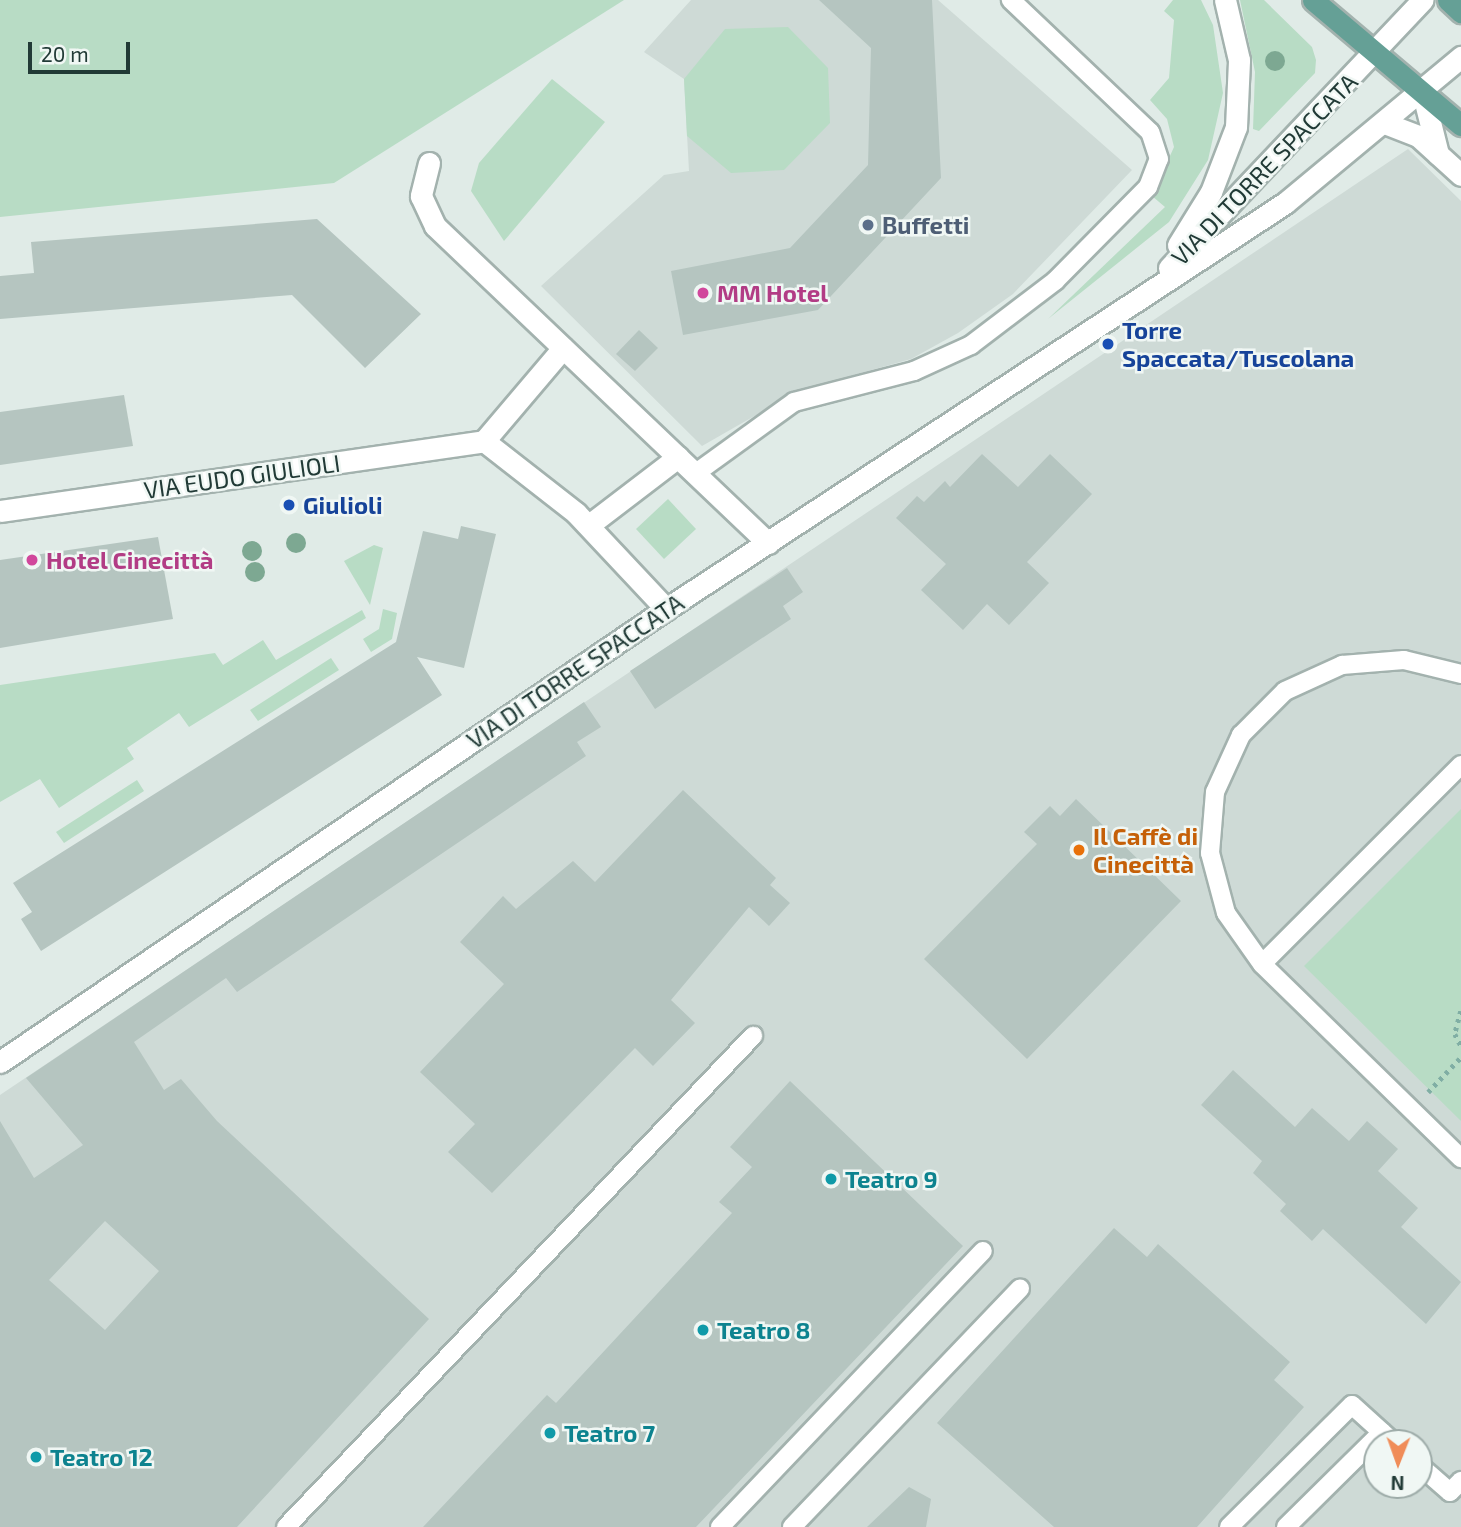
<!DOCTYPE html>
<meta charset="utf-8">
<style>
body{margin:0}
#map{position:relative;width:1461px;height:1527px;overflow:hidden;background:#e0ebe7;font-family:"Exo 2",sans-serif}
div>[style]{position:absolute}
.built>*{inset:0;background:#cedad6}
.green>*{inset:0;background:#b8dcc5}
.building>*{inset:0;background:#b5c5c0}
.path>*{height:4.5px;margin-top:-2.25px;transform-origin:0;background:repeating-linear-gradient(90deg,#80aea4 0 3.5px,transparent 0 8.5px)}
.roads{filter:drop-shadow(2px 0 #a3b2ae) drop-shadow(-2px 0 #a3b2ae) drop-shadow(0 2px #a3b2ae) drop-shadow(0 -2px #a3b2ae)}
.lane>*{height:18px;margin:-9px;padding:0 9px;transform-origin:9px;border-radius:9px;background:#fff}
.street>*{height:21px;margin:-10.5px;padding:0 10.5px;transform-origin:10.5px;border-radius:10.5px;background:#fff}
.secondary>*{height:21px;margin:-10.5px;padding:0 10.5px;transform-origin:10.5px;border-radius:10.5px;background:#fff}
.primary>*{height:21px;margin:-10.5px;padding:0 10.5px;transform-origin:10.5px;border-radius:10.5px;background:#65a096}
.trees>*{width:20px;height:20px;margin:-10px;border-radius:50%;background:#7da892}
.dots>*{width:19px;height:19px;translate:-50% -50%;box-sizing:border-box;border:4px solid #f0f7f4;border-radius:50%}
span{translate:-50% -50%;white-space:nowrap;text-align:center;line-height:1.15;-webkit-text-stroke:5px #f0f7f4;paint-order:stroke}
.street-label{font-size:24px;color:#213a36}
.service-label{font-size:24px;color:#4e5e75;font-weight:700}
.left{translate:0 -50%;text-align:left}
.hotel-label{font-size:24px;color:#b23c85;font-weight:700}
.transit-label{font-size:24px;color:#164399;font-weight:700}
.food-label{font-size:24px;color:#c56008;font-weight:700}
.culture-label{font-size:24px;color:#0d838f;font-weight:700}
.north{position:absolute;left:1363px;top:1429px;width:70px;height:70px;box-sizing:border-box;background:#f0f7f4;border:2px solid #9daba8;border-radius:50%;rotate:181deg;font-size:19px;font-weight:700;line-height:28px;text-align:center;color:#213a36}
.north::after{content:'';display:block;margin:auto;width:24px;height:32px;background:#f08c58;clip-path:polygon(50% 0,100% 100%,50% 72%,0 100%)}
.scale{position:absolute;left:28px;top:42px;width:102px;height:32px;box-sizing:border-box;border:4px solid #213a36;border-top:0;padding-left:9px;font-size:21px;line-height:24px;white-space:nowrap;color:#213a36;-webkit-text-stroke:5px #f0f7f4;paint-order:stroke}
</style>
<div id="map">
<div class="built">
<i style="clip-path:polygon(691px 0,938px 0,1132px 170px,1013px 294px,958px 333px,911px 359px,800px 390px,702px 446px,541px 286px,664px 175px,689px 171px,684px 79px,644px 52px)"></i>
<i style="clip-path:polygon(evenodd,1408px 149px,1461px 201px,1461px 1527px,0 1527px,0 1095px,1408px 149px,1377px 1443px,1419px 1443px,1419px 1485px,1377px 1485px,1377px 1443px)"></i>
</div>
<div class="green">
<i style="clip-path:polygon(0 0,624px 0,334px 183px,0 217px)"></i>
<i style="clip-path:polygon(1173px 0,1201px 0,1213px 25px,1223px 93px,1208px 160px,1169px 222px,1048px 319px,1165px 207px,1152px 196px,1174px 147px,1167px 119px,1150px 100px,1169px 78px,1174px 20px,1164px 11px)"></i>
<i style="clip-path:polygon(1240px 0,1264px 0,1312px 47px,1316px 60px,1315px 73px,1259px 131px,1253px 129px,1255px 72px)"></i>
<i style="clip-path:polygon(788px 27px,828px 68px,830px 123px,784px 170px,731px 173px,687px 136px,684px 79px,725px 29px)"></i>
<i style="clip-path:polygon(552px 79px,605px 122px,504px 241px,471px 191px,479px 163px)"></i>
<i style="clip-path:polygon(668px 499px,696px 529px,664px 559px,636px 529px)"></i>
<i style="clip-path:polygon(374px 545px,383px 548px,370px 605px,344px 561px)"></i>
<i style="clip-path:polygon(383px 609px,397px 613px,392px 639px,371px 652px,363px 639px,379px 629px)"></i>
<i style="clip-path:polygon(362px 610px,366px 618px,189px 727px,179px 713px,127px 748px,134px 759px,59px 808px,40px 779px,0 802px,0 685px,215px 653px,223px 665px,263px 640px,276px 660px)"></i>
<i style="clip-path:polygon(331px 658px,339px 670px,258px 721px,250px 710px)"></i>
<i style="clip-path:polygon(137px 780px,144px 791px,64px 843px,56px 832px)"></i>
<i style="clip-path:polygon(1461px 809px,1461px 1121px,1304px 966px)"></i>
</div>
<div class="building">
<i style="clip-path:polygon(819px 0,932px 0,941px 178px,818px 310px,683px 335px,671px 271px,790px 248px,868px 165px,871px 48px)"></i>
<i style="clip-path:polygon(317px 219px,421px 314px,365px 368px,292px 295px,0 319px,0 276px,34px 273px,31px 242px)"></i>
<i style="clip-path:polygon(639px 330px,658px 348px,635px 371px,616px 354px)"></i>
<i style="clip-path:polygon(124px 395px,133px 446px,0 465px,0 412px)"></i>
<i style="clip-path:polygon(982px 454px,1018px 487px,1050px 454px,1092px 494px,1027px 562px,1049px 583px,1009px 625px,987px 604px,963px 630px,921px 590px,946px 564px,896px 518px,917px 496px,924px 502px,945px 481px,950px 487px)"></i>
<i style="clip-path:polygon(461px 526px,496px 534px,464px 668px,417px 657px,442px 695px,41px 951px,21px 919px,32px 912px,13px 883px,396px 642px,423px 531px,458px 539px)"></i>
<i style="clip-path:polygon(158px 537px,173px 619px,0 648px,0 560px)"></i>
<i style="clip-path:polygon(787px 568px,803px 592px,783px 606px,791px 619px,655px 709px,630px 671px)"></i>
<i style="clip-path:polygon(evenodd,584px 702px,601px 727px,577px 742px,586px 756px,237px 992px,226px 978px,134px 1042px,164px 1090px,181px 1079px,217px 1121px,429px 1319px,237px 1527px,0 1527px,0 1121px,34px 1178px,83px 1145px,26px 1078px,584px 702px,105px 1221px,159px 1271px,105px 1330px,49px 1280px,105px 1221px)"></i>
<i style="clip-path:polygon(683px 790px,776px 878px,770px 885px,790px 903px,769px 926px,749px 907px,671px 1000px,695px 1023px,653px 1066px,635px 1048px,492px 1193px,448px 1152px,475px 1124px,420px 1072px,504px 984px,460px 942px,503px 896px,516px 909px,573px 861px,595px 882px)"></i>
<i style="clip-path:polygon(1076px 799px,1181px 901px,1027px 1059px,924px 959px,1037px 844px,1024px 832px,1050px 806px,1060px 816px)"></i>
<i style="clip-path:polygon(1233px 1070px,1295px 1127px,1312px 1108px,1349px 1141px,1367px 1121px,1398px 1149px,1378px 1171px,1418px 1208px,1401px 1227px,1461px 1282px,1426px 1324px,1323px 1229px,1312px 1241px,1280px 1211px,1286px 1204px,1253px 1173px,1262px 1161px,1201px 1105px)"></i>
<i style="clip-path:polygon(790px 1081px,963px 1246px,696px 1527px,423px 1527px,547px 1395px,556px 1403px,732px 1213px,719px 1202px,752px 1167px,730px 1147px)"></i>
<i style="clip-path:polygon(1114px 1228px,1147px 1257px,1158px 1244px,1290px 1362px,1274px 1380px,1304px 1407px,1197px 1527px,1054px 1527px,937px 1423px)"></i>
<i style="clip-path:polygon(909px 1487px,931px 1499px,926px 1527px,867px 1527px)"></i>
</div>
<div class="path">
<i style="left:1461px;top:1011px;width:24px;rotate:105deg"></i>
<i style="left:1455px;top:1034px;width:13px;rotate:63deg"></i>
<i style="left:1428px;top:1092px;width:48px;rotate:-46.7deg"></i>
</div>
<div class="roads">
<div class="lane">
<i style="left:696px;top:473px;width:121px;rotate:-35.9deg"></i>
<i style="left:794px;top:402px;width:124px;rotate:-14.5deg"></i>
<i style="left:914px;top:371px;width:63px;rotate:-24.5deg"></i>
<i style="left:971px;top:345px;width:106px;rotate:-37.3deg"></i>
<i style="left:1055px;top:281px;width:132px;rotate:-45.3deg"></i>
<i style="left:1148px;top:187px;width:30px;rotate:-69deg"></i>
<i style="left:1159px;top:159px;width:28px;rotate:-108deg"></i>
<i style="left:1150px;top:132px;width:192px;rotate:-136.5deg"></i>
<i style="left:1461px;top:765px;width:281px;rotate:135deg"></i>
<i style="left:1262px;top:964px;width:278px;rotate:44.3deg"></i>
<i style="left:1262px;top:964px;width:62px;rotate:-125.2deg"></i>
<i style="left:1226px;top:913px;width:62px;rotate:-104.9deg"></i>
<i style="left:1210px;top:853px;width:61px;rotate:-85.3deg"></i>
<i style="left:1215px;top:792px;width:63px;rotate:-65.5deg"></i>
<i style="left:1241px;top:735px;width:62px;rotate:-45deg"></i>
<i style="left:1285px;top:691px;width:63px;rotate:-24.5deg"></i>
<i style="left:1342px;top:665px;width:62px;rotate:-4.6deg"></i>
<i style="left:1404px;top:660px;width:59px;rotate:13.8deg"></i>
<i style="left:1419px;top:1465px;width:41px;rotate:41.1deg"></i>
<i style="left:1450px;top:1492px;width:16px;rotate:-45deg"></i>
<i style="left:286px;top:1527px;width:678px;rotate:-46.44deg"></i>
<i style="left:720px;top:1527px;width:381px;rotate:-46.4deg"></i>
<i style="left:792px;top:1527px;width:330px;rotate:-46.3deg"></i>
<i style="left:1229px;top:1527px;width:173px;rotate:-44.8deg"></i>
<i style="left:1352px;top:1405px;width:57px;rotate:42.1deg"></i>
<i style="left:1286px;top:1527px;width:135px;rotate:-44.7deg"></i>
</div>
<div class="street">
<i style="left:1423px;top:94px;width:62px;rotate:76deg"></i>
<i style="left:1387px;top:124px;width:33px;rotate:21deg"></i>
<i style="left:1418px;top:136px;width:58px;rotate:42.2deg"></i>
<i style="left:429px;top:163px;width:34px;rotate:104deg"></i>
<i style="left:421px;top:196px;width:33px;rotate:65deg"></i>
<i style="left:435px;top:226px;width:460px;rotate:43.6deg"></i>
<i style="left:484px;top:441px;width:117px;rotate:38deg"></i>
<i style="left:576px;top:513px;width:132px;rotate:46.8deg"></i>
<i style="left:484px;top:441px;width:122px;rotate:-49.7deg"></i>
<i style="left:0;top:511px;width:489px;rotate:-8.2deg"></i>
<i style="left:589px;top:525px;width:112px;rotate:-37.4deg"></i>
</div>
<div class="secondary">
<i style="left:1178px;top:245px;width:62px;rotate:-58.1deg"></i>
<i style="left:1211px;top:192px;width:70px;rotate:-69deg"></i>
<i style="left:1236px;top:127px;width:67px;rotate:-87.4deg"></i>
<i style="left:1239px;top:60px;width:62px;rotate:-103.1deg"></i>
<i style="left:1169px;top:268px;width:369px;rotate:-46.6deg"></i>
<i style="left:0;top:1062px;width:805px;rotate:-34.22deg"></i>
<i style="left:666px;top:609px;width:740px;rotate:-33.26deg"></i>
<i style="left:1285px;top:203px;width:229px;rotate:-39.7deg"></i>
</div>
<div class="primary">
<i style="left:1313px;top:0;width:194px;rotate:40.2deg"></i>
<i style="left:1448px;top:0;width:18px;rotate:43deg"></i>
</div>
</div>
<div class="trees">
<i style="left:1275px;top:61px"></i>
<i style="left:296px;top:543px"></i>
<i style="left:252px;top:551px"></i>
<i style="left:255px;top:572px"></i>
</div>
<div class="dots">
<i style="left:868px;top:225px;background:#5c6f8a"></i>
<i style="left:703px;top:293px;background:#d1479c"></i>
<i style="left:1108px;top:344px;background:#1a4fb4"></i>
<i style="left:289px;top:505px;background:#1a4fb4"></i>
<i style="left:32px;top:560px;background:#d1479c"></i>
<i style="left:1079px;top:850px;background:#e8710a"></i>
<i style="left:831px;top:1179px;background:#0f9aa8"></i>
<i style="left:703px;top:1330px;background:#0f9aa8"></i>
<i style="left:550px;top:1433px;background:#0f9aa8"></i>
<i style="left:36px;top:1457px;background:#0f9aa8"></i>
</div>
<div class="street-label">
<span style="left:1264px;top:169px;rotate:-46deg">VIA DI TORRE SPACCATA</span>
<span style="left:242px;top:476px;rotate:-8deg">VIA EUDO GIULIOLI</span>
<span style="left:575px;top:671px;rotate:-34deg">VIA DI TORRE SPACCATA</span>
</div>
<div class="service-label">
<span class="left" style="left:882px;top:225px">Buffetti</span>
</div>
<div class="hotel-label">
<span class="left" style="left:717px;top:293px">MM Hotel</span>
<span class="left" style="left:46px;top:560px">Hotel Cinecittà</span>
</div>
<div class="transit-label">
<span class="left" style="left:1122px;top:344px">Torre<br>Spaccata/Tuscolana</span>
<span class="left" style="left:303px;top:505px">Giulioli</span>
</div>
<div class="food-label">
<span class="left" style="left:1093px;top:850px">Il Caffè di<br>Cinecittà</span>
</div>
<div class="culture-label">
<span class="left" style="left:845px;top:1179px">Teatro 9</span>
<span class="left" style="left:717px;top:1330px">Teatro 8</span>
<span class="left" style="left:564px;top:1433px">Teatro 7</span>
<span class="left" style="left:50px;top:1457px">Teatro 12</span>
</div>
<div class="north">N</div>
<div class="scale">20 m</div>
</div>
